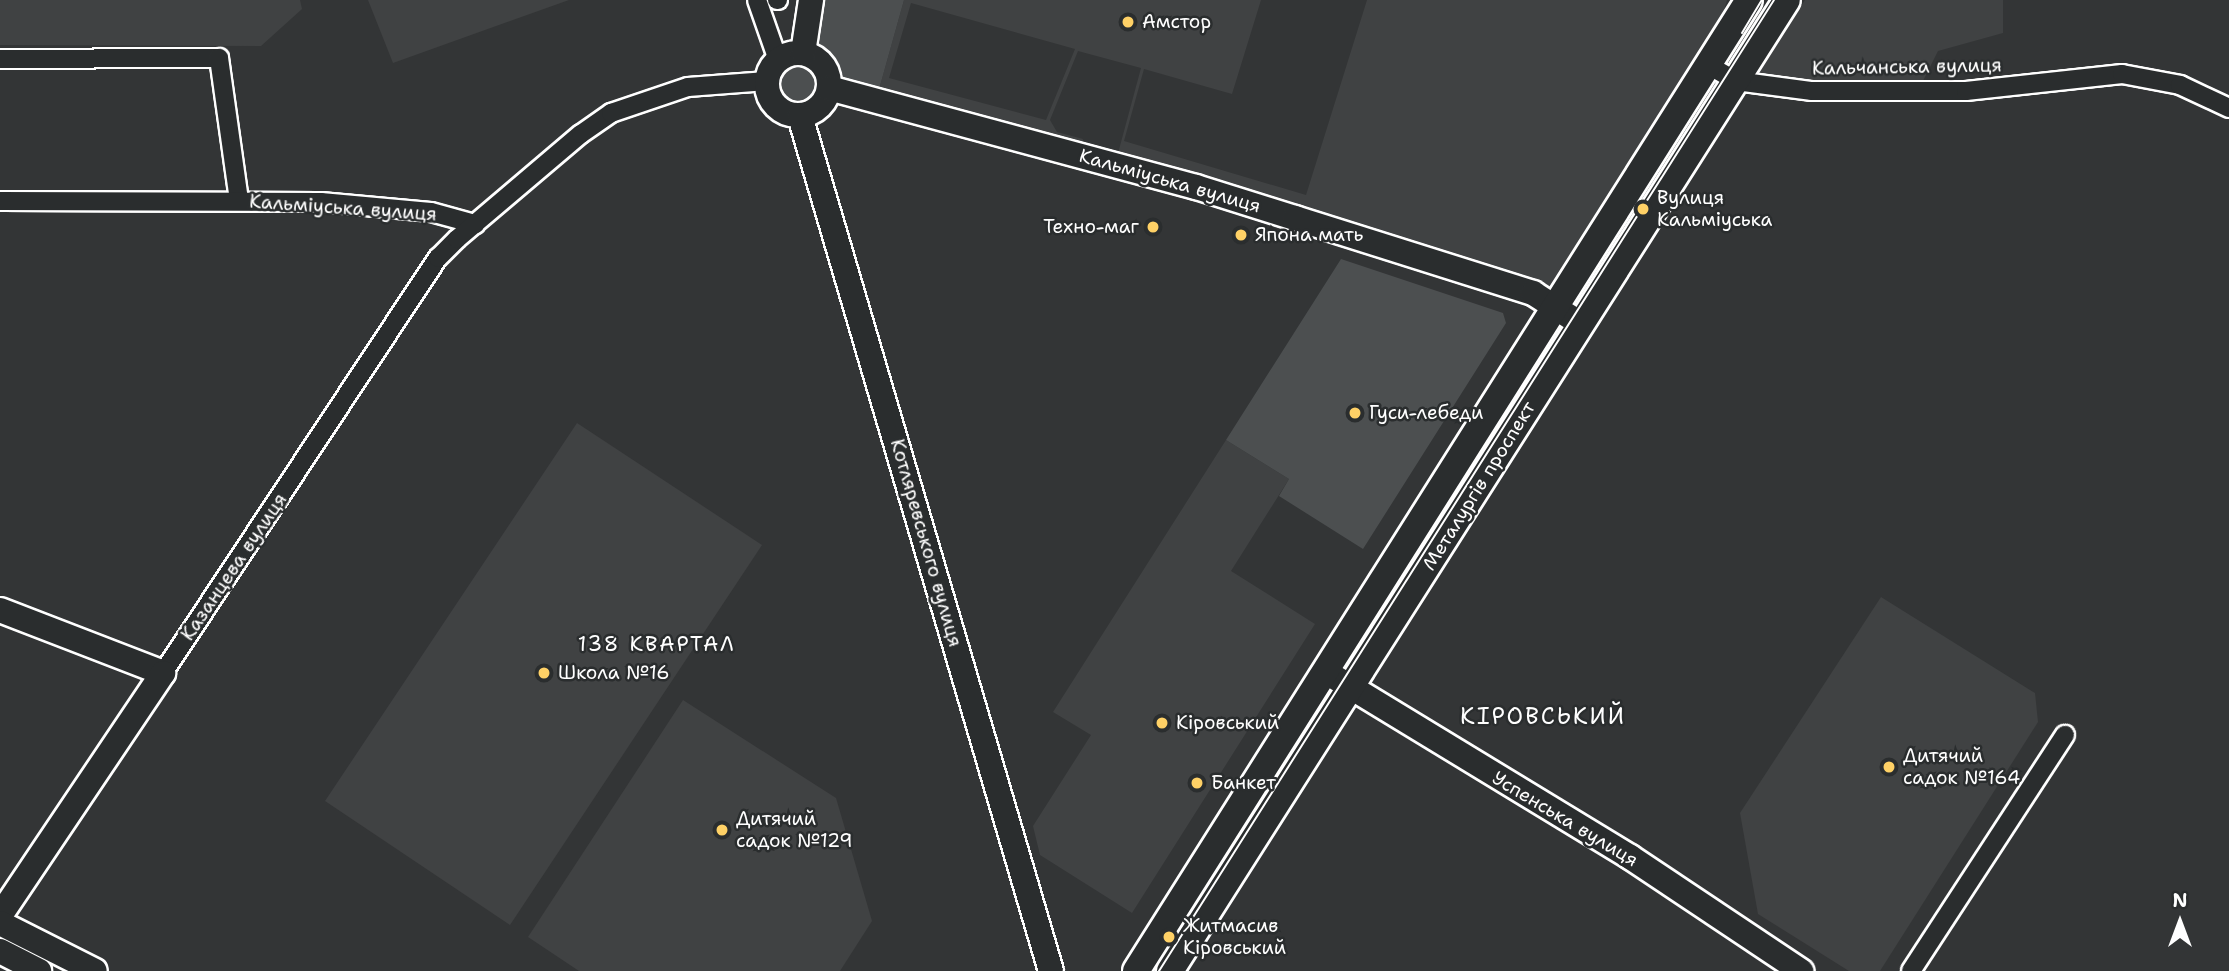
<!DOCTYPE html>
<meta charset="utf-8">
<style>
body{margin:0}
#map{position:relative;width:2229px;height:971px;overflow:hidden;background:#333536;font-family:"Shantell Sans",sans-serif}
div>[style]{position:absolute}
.built>*{inset:0;background:#404243}
.green>*{inset:0;background:#4c4f50}
.round{border-radius:50%}
.roads{filter:drop-shadow(2px 0 #fff) drop-shadow(-2px 0 #fff) drop-shadow(0 2px #fff) drop-shadow(0 -2px #fff)}
.street>*{height:18px;margin:-9px;padding:0 9px;transform-origin:9px;border-radius:9px;background:#2a2d2e}
.secondary>*{height:24px;margin:-12px;padding:0 12px;transform-origin:12px;border-radius:12px;background:#2a2d2e}
.secondary>.ring{margin:-12px;padding:0;box-sizing:content-box;background:none;border:24px solid #2a2d2e;border-radius:50%}
.primary>*{height:26px;margin:-13px;padding:0 13px;transform-origin:13px;border-radius:13px;background:#2a2d2e}
.tram>*{height:2px;margin:-1px;padding:0 1px;transform-origin:1px;border-radius:1px;background:#fff}
.dots>*{width:19px;height:19px;translate:-50% -50%;box-sizing:border-box;border:4px solid #2a2d2e;border-radius:50%}
span{translate:-50% -50%;white-space:nowrap;text-align:center;line-height:1.15;-webkit-text-stroke:5px #2a2d2e;paint-order:stroke}
.poi-label{font-size:19px;color:#fff}
.left{translate:0 -50%;text-align:left}
.right{translate:-100% -50%;text-align:right}
.street-label{font-size:19px;color:#fff}
.neighbourhood-label{font-size:21px;color:#fff;letter-spacing:2px}
.quarter-label{font-size:23px;color:#fff;letter-spacing:2px}
.north{position:absolute;left:2145px;top:887px;width:70px;height:70px;-webkit-text-stroke:5px #2a2d2e;paint-order:stroke;rotate:0deg;font-size:19px;font-weight:700;line-height:28px;text-align:center;color:#fff}
.north::after{content:'';display:block;margin:auto;width:24px;height:32px;background:#fff;clip-path:polygon(50% 0,100% 100%,50% 72%,0 100%)}
</style>
<div id="map">
<div class="built">
<i style="clip-path:polygon(0 0,300px 0,302px 9px,261px 46px,0 45px)"></i>
<i style="clip-path:polygon(368px 0,569px 0,393px 63px)"></i>
<i style="clip-path:polygon(evenodd,904px 0,1261px 0,1232px 94px,1144px 69px,1124px 141px,1306px 195px,1367px 0,1727px 0,1717px 34px,1551px 294px,1117px 157px,1141px 68px,1078px 51px,1050px 120px,1057px 132px,1083px 139px,1081px 147px,878px 93px,904px 0,911px 3px,1075px 49px,1046px 120px,889px 78px,911px 3px)"></i>
<i style="clip-path:polygon(1805px 0,2003px 0,2003px 33px,1938px 51px,1920px 87px,1812px 87px,1755px 79px)"></i>
<i style="clip-path:polygon(577px 423px,762px 545px,510px 925px,325px 801px)"></i>
<i style="clip-path:polygon(1226px 440px,1289px 479px,1231px 571px,1315px 624px,1132px 913px,1040px 855px,1033px 826px,1091px 735px,1053px 712px)"></i>
<i style="clip-path:polygon(1881px 597px,2035px 693px,2038px 722px,1880px 971px,1849px 971px,1758px 914px,1740px 813px)"></i>
<i style="clip-path:polygon(683px 700px,836px 798px,872px 921px,840px 971px,579px 971px,528px 937px)"></i>
</div>
<div class="green">
<i style="clip-path:polygon(820px 0,904px 0,878px 93px,840px 82px,832px 59px,812px 45px)"></i>
<i class="round" style="left:779px;top:65px;width:38px;height:38px"></i>
<i style="clip-path:polygon(1341px 259px,1503px 313px,1506px 323px,1363px 549px,1279px 496px,1289px 479px,1226px 440px)"></i>
</div>
<div class="roads">
<div class="street">
<i style="left:757px;top:0;width:64px;rotate:70.7deg"></i>
<i style="left:777px;top:0;width:1px"></i>
<i style="left:0;top:59px;width:219px;rotate:-0.3deg"></i>
<i style="left:219px;top:58px;width:143px;rotate:82deg"></i>
<i style="left:1710px;top:66px;width:30px;rotate:30deg"></i>
<i style="left:1736px;top:81px;width:77px;rotate:7.5deg"></i>
<i style="left:1812px;top:91px;width:154px"></i>
<i style="left:1966px;top:91px;width:157px;rotate:-6.2deg"></i>
<i style="left:2122px;top:74px;width:59px;rotate:10.7deg"></i>
<i style="left:2180px;top:85px;width:54px;rotate:25.1deg"></i>
<i style="left:0;top:201px;width:321px;rotate:0.2deg"></i>
<i style="left:321px;top:202px;width:110px;rotate:5.2deg"></i>
<i style="left:431px;top:212px;width:46px;rotate:15.3deg"></i>
<i style="left:163px;top:673px;width:498px;rotate:-56.5deg"></i>
<i style="left:438px;top:258px;width:27px;rotate:-45deg"></i>
<i style="left:457px;top:239px;width:162px;rotate:-40.3deg"></i>
<i style="left:581px;top:134px;width:37px;rotate:-35deg"></i>
<i style="left:611px;top:113px;width:81px;rotate:-18.7deg"></i>
<i style="left:688px;top:87px;width:79px;rotate:-4.3deg"></i>
<i style="left:1911px;top:971px;width:282px;rotate:-56.9deg"></i>
</div>
<div class="secondary">
<i class="ring" style="left:767px;top:53px;width:38px;height:38px"></i>
<i style="left:803px;top:53px;width:54px;rotate:-81.4deg"></i>
<i style="left:829px;top:88px;width:380px;rotate:15.1deg"></i>
<i style="left:1196px;top:187px;width:104px;rotate:17.4deg"></i>
<i style="left:1295px;top:218px;width:250px;rotate:17.5deg"></i>
<i style="left:1533px;top:293px;width:57px;rotate:32.9deg"></i>
<i style="left:800px;top:116px;width:891px;rotate:73.64deg"></i>
<i style="left:0;top:610px;width:175px;rotate:21.1deg"></i>
<i style="left:163px;top:673px;width:293px;rotate:123.9deg"></i>
<i style="left:1326px;top:672px;width:356px;rotate:31.3deg"></i>
<i style="left:1630px;top:857px;width:206px;rotate:33.7deg"></i>
<i style="left:0;top:923px;width:106px;rotate:26.8deg"></i>
<i style="left:0;top:951px;width:44px;rotate:27.1deg"></i>
</div>
<div class="primary">
<i style="left:1136px;top:971px;width:1148px;rotate:-57.74deg"></i>
<i style="left:1170px;top:971px;width:1150px;rotate:-57.57deg"></i>
</div>
</div>
<div class="tram">
<i style="left:1742px;top:33px;width:39px;rotate:-59deg"></i>
<i style="left:1159px;top:971px;width:1149px;rotate:-57.65deg"></i>
</div>
<div class="dots">
<i style="left:1128px;top:22px;background:#ffd166"></i>
<i style="left:1643px;top:209px;background:#ffd166"></i>
<i style="left:1153px;top:227px;background:#ffd166"></i>
<i style="left:1241px;top:235px;background:#ffd166"></i>
<i style="left:1355px;top:413px;background:#ffd166"></i>
<i style="left:544px;top:673px;background:#ffd166"></i>
<i style="left:1162px;top:723px;background:#ffd166"></i>
<i style="left:1889px;top:767px;background:#ffd166"></i>
<i style="left:1197px;top:783px;background:#ffd166"></i>
<i style="left:722px;top:830px;background:#ffd166"></i>
<i style="left:1169px;top:937px;background:#ffd166"></i>
</div>
<div class="poi-label">
<span class="left" style="left:1142px;top:22px">Амстор</span>
<span class="left" style="left:1657px;top:209px">Вулиця<br>Кальміуська</span>
<span class="right" style="left:1139px;top:227px">Техно-маг</span>
<span class="left" style="left:1255px;top:235px">Япона мать</span>
<span class="left" style="left:1369px;top:413px">Гуси-лебеди</span>
<span class="left" style="left:558px;top:673px">Школа №16</span>
<span class="left" style="left:1176px;top:723px">Кіровський</span>
<span class="left" style="left:1903px;top:767px">Дитячий<br>садок №164</span>
<span class="left" style="left:1211px;top:783px">Банкет</span>
<span class="left" style="left:736px;top:830px">Дитячий<br>садок №129</span>
<span class="left" style="left:1183px;top:937px">Житмасив<br>Кіровський</span>
</div>
<div class="street-label">
<span style="left:1907px;top:67px;rotate:-1deg">Кальчанська вулиця</span>
<span style="left:1170px;top:181px;rotate:16deg">Кальміуська вулиця</span>
<span style="left:343px;top:208px;rotate:4deg">Кальміуська вулиця</span>
<span style="left:1479px;top:486px;rotate:-58deg">Металургів проспект</span>
<span style="left:926px;top:543px;rotate:74deg">Котляревського вулиця</span>
<span style="left:234px;top:567px;rotate:-56deg">Казанцева вулиця</span>
<span style="left:1565px;top:819px;rotate:31deg">Успенська вулиця</span>
</div>
<div class="neighbourhood-label">
<span style="left:657px;top:644px">138 КВАРТАЛ</span>
</div>
<div class="quarter-label">
<span style="left:1543px;top:716px">КІРОВСЬКИЙ</span>
</div>
<div class="north">N</div>
</div>
